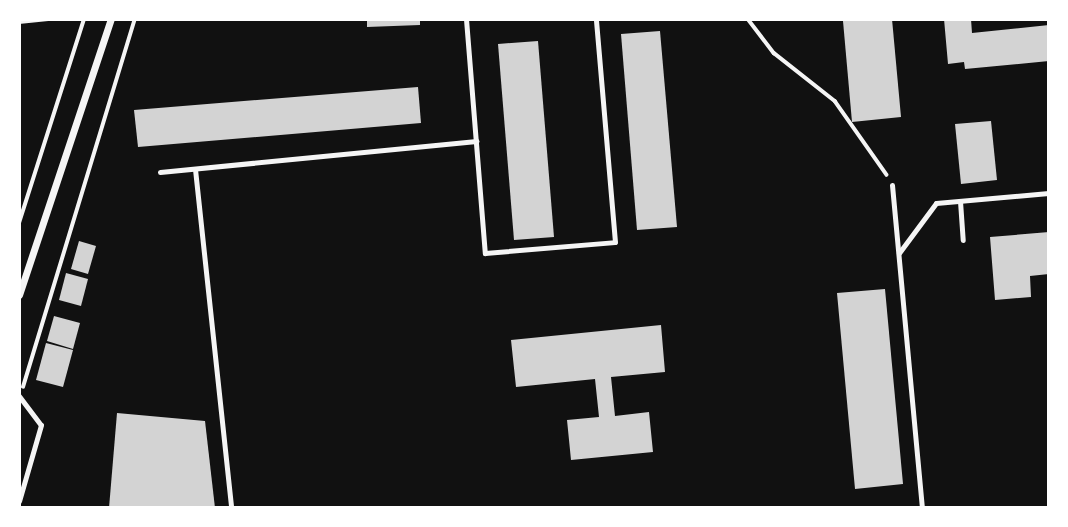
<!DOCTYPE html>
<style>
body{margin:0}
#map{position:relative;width:1068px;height:527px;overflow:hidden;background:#111;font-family:"Fira Sans Condensed",sans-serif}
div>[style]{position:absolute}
.building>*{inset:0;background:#d3d3d3}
.path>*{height:3.5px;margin:-1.75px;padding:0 1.75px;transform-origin:1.75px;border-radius:1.75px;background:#f5f5f5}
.service>*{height:5px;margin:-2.5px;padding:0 2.5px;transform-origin:2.5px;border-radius:2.5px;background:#f5f5f5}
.minor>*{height:7px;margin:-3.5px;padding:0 3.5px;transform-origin:3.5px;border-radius:3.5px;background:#f5f5f5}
span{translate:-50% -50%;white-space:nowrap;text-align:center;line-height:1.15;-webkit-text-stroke:5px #fff;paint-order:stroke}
.frame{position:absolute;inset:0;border:21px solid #fff;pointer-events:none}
</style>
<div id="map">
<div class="building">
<i style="clip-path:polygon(367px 19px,420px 19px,420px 25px,367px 27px)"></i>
<i style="clip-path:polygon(859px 19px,892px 19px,901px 117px,852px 122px,843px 21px)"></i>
<i style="clip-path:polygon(944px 19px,971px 19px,972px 33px,1049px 25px,1049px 61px,965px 69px,964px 62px,948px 64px)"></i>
<i style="clip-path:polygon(660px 31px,677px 227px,637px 230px,621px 34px)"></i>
<i style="clip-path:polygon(538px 41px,554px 237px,514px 240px,498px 44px)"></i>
<i style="clip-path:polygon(418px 87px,421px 123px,138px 147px,134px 110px)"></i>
<i style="clip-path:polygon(991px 121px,997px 180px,961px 184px,955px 124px)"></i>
<i style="clip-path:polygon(1049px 232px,1049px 274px,1030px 276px,1031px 297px,995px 300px,990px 237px)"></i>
<i style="clip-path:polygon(79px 241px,96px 246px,88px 274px,71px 269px)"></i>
<i style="clip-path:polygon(66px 273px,88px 279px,81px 306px,59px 300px)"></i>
<i style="clip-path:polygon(885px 289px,903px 484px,855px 489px,837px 293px)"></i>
<i style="clip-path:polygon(54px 316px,80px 323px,73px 349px,47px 341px)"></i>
<i style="clip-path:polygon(661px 325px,665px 372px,611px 377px,615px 416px,649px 412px,653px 452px,571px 460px,567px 420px,599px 417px,595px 379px,516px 387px,511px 340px)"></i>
<i style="clip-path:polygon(46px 343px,73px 350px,63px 387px,36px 380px)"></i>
<i style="clip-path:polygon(117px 413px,205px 421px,215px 508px,109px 508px)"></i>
</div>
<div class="path">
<i style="left:748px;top:19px;width:43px;rotate:52.6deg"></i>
<i style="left:774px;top:53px;width:78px;rotate:38.2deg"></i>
<i style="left:835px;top:101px;width:90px;rotate:54.9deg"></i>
<i style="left:19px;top:22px;width:29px;rotate:-6deg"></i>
<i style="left:19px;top:223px;width:214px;rotate:-72.3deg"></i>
<i style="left:23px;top:387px;width:385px;rotate:-73.1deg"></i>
</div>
<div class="service">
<i style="left:466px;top:19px;width:235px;rotate:85.4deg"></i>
<i style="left:485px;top:253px;width:130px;rotate:-4.8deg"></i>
<i style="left:615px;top:242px;width:224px;rotate:-94.9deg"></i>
<i style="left:195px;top:169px;width:341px;rotate:83.9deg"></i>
<i style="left:160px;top:172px;width:318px;rotate:-5.6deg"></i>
<i style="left:892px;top:185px;width:324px;rotate:84.7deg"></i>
<i style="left:960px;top:201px;width:39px;rotate:86deg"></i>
<i style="left:899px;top:253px;width:62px;rotate:-53.5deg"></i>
<i style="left:936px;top:203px;width:113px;rotate:-5.1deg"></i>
<i style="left:19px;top:396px;width:36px;rotate:53deg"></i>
<i style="left:41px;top:425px;width:79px;rotate:106.1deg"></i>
</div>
<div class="minor">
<i style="left:19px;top:295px;width:291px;rotate:-71.6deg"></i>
</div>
<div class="frame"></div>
</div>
